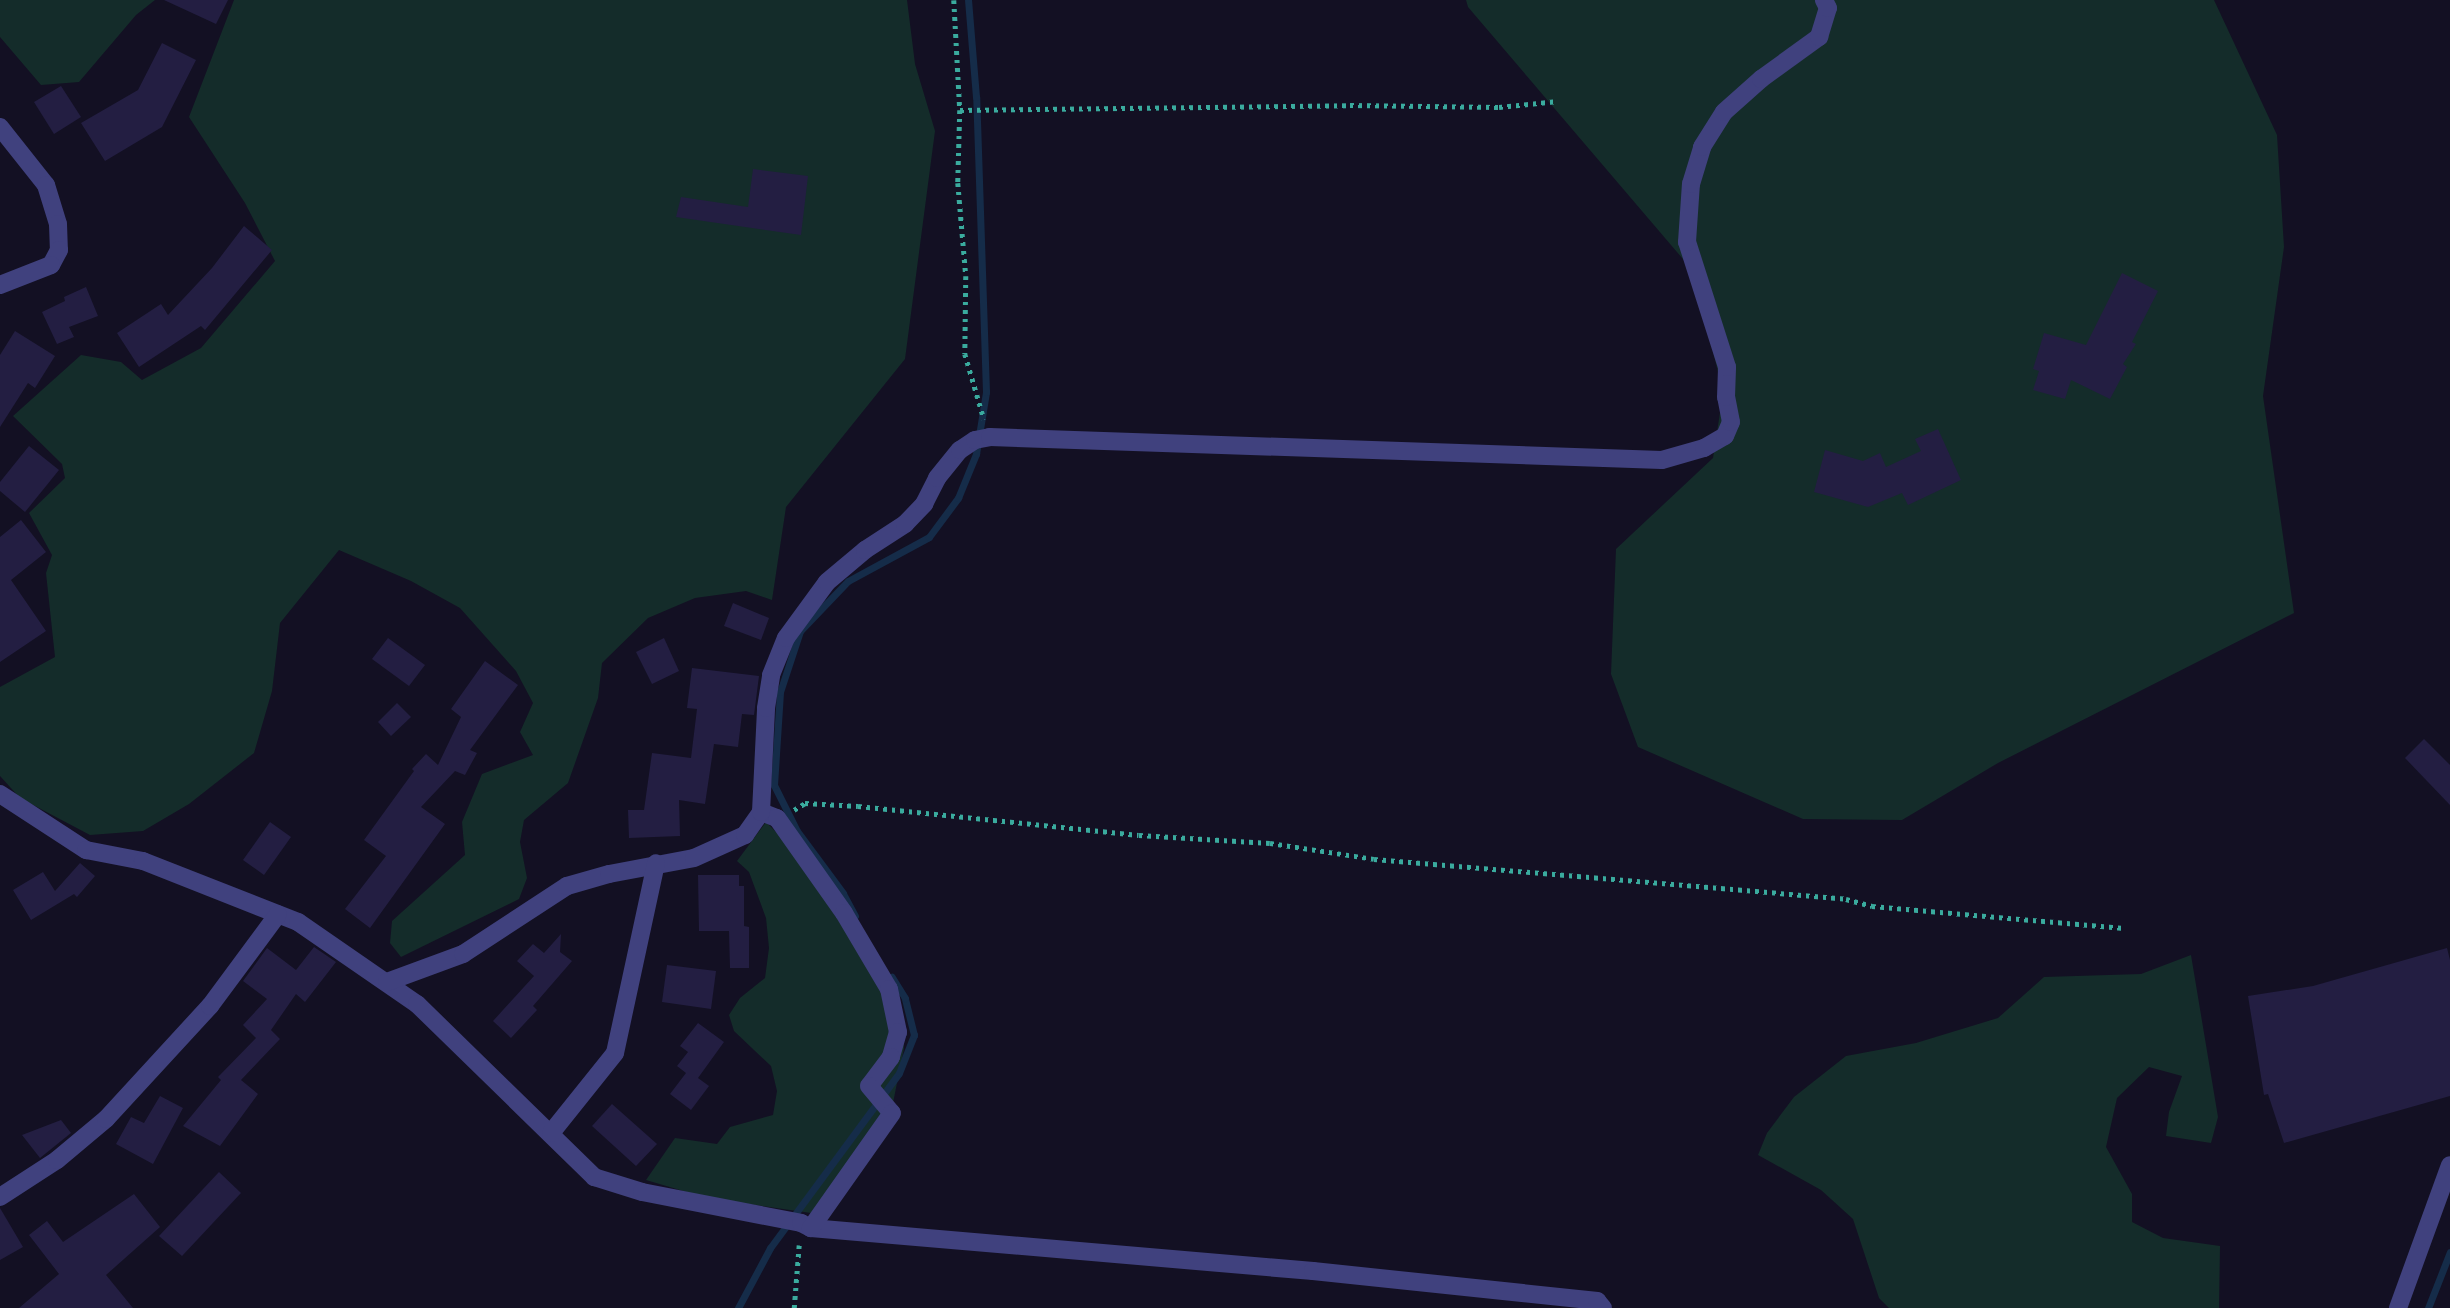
<!DOCTYPE html>
<style>
body{margin:0}
#map{position:relative;width:2450px;height:1308px;overflow:hidden;background:#131023;font-family:"Fira Sans Condensed",sans-serif}
div>[style]{position:absolute}
.green>*{inset:0;background:#142c2a}
.stream>*{height:7px;margin:-3.5px;padding:0 3.5px;transform-origin:3.5px;border-radius:3.5px;background:#152c49}
.building>*{inset:0;background:#231e42}
.path>*{height:4.5px;margin-top:-2.25px;transform-origin:0;background:repeating-linear-gradient(90deg,#3aab9e 0 3.5px,transparent 0 8.5px)}
.street>*{height:18px;margin:-9px;padding:0 9px;transform-origin:9px;border-radius:9px;background:#40417e}
span{translate:-50% -50%;white-space:nowrap;text-align:center;line-height:1.15;-webkit-text-stroke:5px #131023;paint-order:stroke}
</style>
<div id="map">
<div class="green">
<i style="clip-path:polygon(0 0,155px 0,136px 15px,79px 82px,41px 85px,0 37px)"></i>
<i style="clip-path:polygon(234px 0,907px 0,915px 64px,935px 131px,905px 359px,786px 507px,772px 600px,746px 591px,695px 598px,648px 618px,602px 663px,598px 698px,568px 783px,524px 820px,520px 842px,527px 878px,519px 899px,401px 957px,390px 943px,392px 921px,465px 855px,462px 822px,482px 774px,533px 755px,520px 732px,533px 703px,516px 671px,460px 608px,411px 581px,339px 550px,280px 623px,272px 691px,254px 753px,189px 804px,143px 831px,90px 835px,20px 798px,0 776px,0 687px,55px 657px,46px 573px,52px 555px,29px 513px,65px 478px,62px 464px,13px 416px,81px 355px,121px 362px,142px 380px,201px 348px,275px 261px,245px 203px,189px 117px)"></i>
<i style="clip-path:polygon(1466px 0,2214px 0,2277px 135px,2284px 247px,2263px 396px,2294px 613px,1998px 763px,1902px 820px,1803px 819px,1638px 747px,1611px 674px,1616px 549px,1713px 458px,1723px 393px,1694px 272px,1468px 7px)"></i>
<i style="clip-path:polygon(766px 822px,787px 843px,900px 1013px,904px 1048px,893px 1103px,811px 1213px,707px 1198px,646px 1180px,675px 1138px,717px 1144px,730px 1127px,773px 1115px,777px 1091px,771px 1066px,734px 1031px,729px 1015px,740px 998px,765px 978px,769px 948px,766px 918px,749px 872px,737px 861px)"></i>
<i style="clip-path:polygon(2191px 955px,2218px 1117px,2211px 1143px,2166px 1136px,2169px 1112px,2182px 1076px,2149px 1067px,2117px 1098px,2106px 1147px,2132px 1194px,2132px 1222px,2163px 1238px,2220px 1246px,2219px 1308px,1889px 1308px,1879px 1298px,1853px 1219px,1821px 1190px,1758px 1155px,1767px 1133px,1794px 1097px,1846px 1056px,1916px 1043px,1998px 1018px,2044px 977px,2141px 974px)"></i>
</div>
<div class="stream">
<i style="left:855px;top:916px;width:26px;rotate:-118deg"></i>
<i style="left:843px;top:893px;width:77px;rotate:-126.6deg"></i>
<i style="left:797px;top:831px;width:51px;rotate:-116.6deg"></i>
<i style="left:774px;top:785px;width:93px;rotate:-86.3deg"></i>
<i style="left:780px;top:692px;width:64px;rotate:-71.8deg"></i>
<i style="left:800px;top:631px;width:69px;rotate:-46.2deg"></i>
<i style="left:848px;top:581px;width:92px;rotate:-28.5deg"></i>
<i style="left:929px;top:537px;width:49px;rotate:-53.4deg"></i>
<i style="left:958px;top:498px;width:48px;rotate:-67.8deg"></i>
<i style="left:976px;top:454px;width:63px;rotate:-80.8deg"></i>
<i style="left:986px;top:392px;width:295px;rotate:-91.9deg"></i>
<i style="left:976px;top:97px;width:97px;rotate:-94.7deg"></i>
<i style="left:738px;top:1308px;width:68px;rotate:-61.9deg"></i>
<i style="left:770px;top:1248px;width:217px;rotate:-53.6deg"></i>
<i style="left:899px;top:1073px;width:41px;rotate:-68.5deg"></i>
<i style="left:914px;top:1035px;width:38px;rotate:-104deg"></i>
<i style="left:905px;top:998px;width:25px;rotate:-122deg"></i>
<i style="left:2428px;top:1308px;width:60px;rotate:-68.6deg"></i>
</div>
<div class="building">
<i style="clip-path:polygon(164px 0,228px 0,216px 24px)"></i>
<i style="clip-path:polygon(162px 43px,196px 60px,162px 127px,105px 161px,81px 123px,138px 90px)"></i>
<i style="clip-path:polygon(61px 86px,81px 117px,54px 134px,34px 102px)"></i>
<i style="clip-path:polygon(753px 169px,808px 176px,801px 235px,676px 217px,681px 197px,748px 207px)"></i>
<i style="clip-path:polygon(244px 226px,272px 250px,205px 330px,201px 326px,139px 367px,117px 333px,161px 304px,168px 315px,212px 268px)"></i>
<i style="clip-path:polygon(2122px 273px,2158px 291px,2132px 342px,2136px 344px,2123px 364px,2127px 367px,2110px 399px,2071px 380px,2065px 399px,2033px 390px,2039px 371px,2033px 369px,2044px 333px,2086px 345px)"></i>
<i style="clip-path:polygon(86px 287px,98px 316px,69px 327px,74px 337px,57px 344px,42px 312px,65px 301px,64px 297px)"></i>
<i style="clip-path:polygon(15px 331px,55px 356px,35px 388px,28px 383px,0 427px,0 355px)"></i>
<i style="clip-path:polygon(1938px 429px,1961px 480px,1908px 505px,1902px 493px,1868px 507px,1814px 492px,1825px 450px,1863px 461px,1880px 453px,1886px 467px,1921px 451px,1915px 439px)"></i>
<i style="clip-path:polygon(29px 446px,59px 470px,25px 512px,0 491px,0 482px)"></i>
<i style="clip-path:polygon(21px 520px,46px 552px,11px 580px,46px 631px,0 662px,0 537px)"></i>
<i style="clip-path:polygon(733px 603px,769px 618px,761px 640px,724px 626px)"></i>
<i style="clip-path:polygon(388px 638px,425px 665px,409px 686px,372px 659px)"></i>
<i style="clip-path:polygon(664px 638px,679px 671px,652px 684px,636px 652px)"></i>
<i style="clip-path:polygon(485px 661px,518px 685px,470px 750px,477px 753px,465px 775px,455px 771px,421px 807px,445px 824px,370px 928px,345px 909px,386px 856px,364px 840px,414px 771px,412px 769px,426px 754px,438px 765px,461px 717px,451px 709px)"></i>
<i style="clip-path:polygon(692px 668px,759px 676px,754px 715px,742px 714px,738px 747px,714px 744px,705px 804px,679px 800px,680px 836px,629px 838px,628px 810px,644px 810px,652px 753px,691px 758px,697px 709px,687px 708px)"></i>
<i style="clip-path:polygon(397px 703px,411px 717px,391px 736px,378px 722px)"></i>
<i style="clip-path:polygon(2424px 739px,2450px 765px,2450px 805px,2405px 758px)"></i>
<i style="clip-path:polygon(270px 822px,291px 837px,264px 875px,243px 860px)"></i>
<i style="clip-path:polygon(80px 863px,95px 876px,77px 897px,74px 894px,31px 920px,13px 890px,43px 872px,55px 891px)"></i>
<i style="clip-path:polygon(698px 875px,739px 875px,739px 886px,744px 886px,744px 926px,749px 927px,749px 968px,730px 968px,729px 931px,699px 931px)"></i>
<i style="clip-path:polygon(561px 934px,560px 952px,572px 961px,533px 1006px,537px 1010px,511px 1038px,493px 1021px,534px 976px,517px 961px,533px 944px,544px 953px)"></i>
<i style="clip-path:polygon(314px 947px,336px 962px,305px 1002px,296px 994px,271px 1030px,280px 1039px,241px 1080px,258px 1094px,220px 1146px,183px 1126px,221px 1080px,218px 1077px,256px 1038px,243px 1025px,267px 999px,243px 981px,267px 948px,296px 970px)"></i>
<i style="clip-path:polygon(2447px 948px,2450px 960px,2450px 1096px,2284px 1143px,2268px 1094px,2264px 1095px,2248px 996px,2313px 986px)"></i>
<i style="clip-path:polygon(667px 965px,716px 971px,711px 1009px,662px 1002px)"></i>
<i style="clip-path:polygon(698px 1023px,724px 1042px,698px 1078px,709px 1086px,691px 1110px,670px 1094px,686px 1073px,677px 1066px,688px 1052px,680px 1046px)"></i>
<i style="clip-path:polygon(160px 1096px,183px 1108px,153px 1164px,116px 1144px,131px 1117px,144px 1123px)"></i>
<i style="clip-path:polygon(612px 1104px,657px 1144px,636px 1166px,592px 1126px)"></i>
<i style="clip-path:polygon(61px 1120px,71px 1133px,40px 1158px,22px 1135px)"></i>
<i style="clip-path:polygon(219px 1172px,241px 1193px,182px 1256px,159px 1236px)"></i>
<i style="clip-path:polygon(134px 1194px,160px 1227px,106px 1275px,133px 1308px,19px 1308px,59px 1274px,29px 1235px,47px 1221px,63px 1242px)"></i>
<i style="clip-path:polygon(0 1208px,23px 1247px,0 1260px)"></i>
</div>
<div class="path">
<i style="left:954px;top:0;width:110px;rotate:86.9deg"></i>
<i style="left:960px;top:110px;width:73px;rotate:91.6deg"></i>
<i style="left:958px;top:183px;width:93px;rotate:85.1deg"></i>
<i style="left:966px;top:276px;width:78px;rotate:90.7deg"></i>
<i style="left:965px;top:354px;width:68px;rotate:73.7deg"></i>
<i style="left:960px;top:110px;width:390px;rotate:-0.7deg"></i>
<i style="left:1350px;top:105px;width:149px;rotate:0.8deg"></i>
<i style="left:1499px;top:107px;width:59px;rotate:-5.8deg"></i>
<i style="left:794px;top:810px;width:13px;rotate:-32deg"></i>
<i style="left:805px;top:803px;width:53px;rotate:3.2deg"></i>
<i style="left:858px;top:806px;width:282px;rotate:5.9deg"></i>
<i style="left:1139px;top:835px;width:131px;rotate:3.5deg"></i>
<i style="left:1270px;top:843px;width:105px;rotate:8.7deg"></i>
<i style="left:1374px;top:859px;width:474px;rotate:4.8deg"></i>
<i style="left:1846px;top:899px;width:27px;rotate:15deg"></i>
<i style="left:1872px;top:906px;width:253px;rotate:5deg"></i>
<i style="left:794px;top:1308px;width:63px;rotate:-85.5deg"></i>
</div>
<div class="street">
<i style="left:0;top:127px;width:74px;rotate:51.6deg"></i>
<i style="left:46px;top:185px;width:41px;rotate:72.9deg"></i>
<i style="left:58px;top:224px;width:26px;rotate:88deg"></i>
<i style="left:59px;top:250px;width:17px;rotate:118deg"></i>
<i style="left:51px;top:265px;width:55px;rotate:158.6deg"></i>
<i style="left:0;top:794px;width:103px;rotate:33.1deg"></i>
<i style="left:86px;top:850px;width:58px;rotate:10.9deg"></i>
<i style="left:143px;top:861px;width:167px;rotate:21.5deg"></i>
<i style="left:298px;top:922px;width:145px;rotate:34.6deg"></i>
<i style="left:417px;top:1004px;width:248px;rotate:44.3deg"></i>
<i style="left:594px;top:1177px;width:50px;rotate:17.4deg"></i>
<i style="left:642px;top:1192px;width:162px;rotate:11deg"></i>
<i style="left:801px;top:1223px;width:11px;rotate:27deg"></i>
<i style="left:811px;top:1228px;width:504px;rotate:4.9deg"></i>
<i style="left:1313px;top:1271px;width:286px;rotate:6deg"></i>
<i style="left:1597px;top:1301px;width:9px;rotate:49deg"></i>
<i style="left:761px;top:812px;width:17px;rotate:21deg"></i>
<i style="left:777px;top:818px;width:116px;rotate:54.8deg"></i>
<i style="left:844px;top:913px;width:88px;rotate:59.4deg"></i>
<i style="left:889px;top:989px;width:44px;rotate:78.2deg"></i>
<i style="left:898px;top:1032px;width:26px;rotate:106deg"></i>
<i style="left:891px;top:1057px;width:36px;rotate:127deg"></i>
<i style="left:869px;top:1086px;width:35px;rotate:50deg"></i>
<i style="left:892px;top:1113px;width:141px;rotate:125.2deg"></i>
<i style="left:387px;top:982px;width:81px;rotate:-20.2deg"></i>
<i style="left:463px;top:954px;width:124px;rotate:-33.2deg"></i>
<i style="left:567px;top:886px;width:44px;rotate:-15.9deg"></i>
<i style="left:609px;top:874px;width:86px;rotate:-10.7deg"></i>
<i style="left:694px;top:858px;width:56px;rotate:-24.3deg"></i>
<i style="left:745px;top:835px;width:28px;rotate:-55deg"></i>
<i style="left:761px;top:812px;width:104px;rotate:-87.2deg"></i>
<i style="left:766px;top:708px;width:33px;rotate:-81deg"></i>
<i style="left:771px;top:675px;width:40px;rotate:-68deg"></i>
<i style="left:786px;top:638px;width:69px;rotate:-53.8deg"></i>
<i style="left:827px;top:582px;width:50px;rotate:-40.1deg"></i>
<i style="left:865px;top:550px;width:48px;rotate:-33deg"></i>
<i style="left:905px;top:524px;width:28px;rotate:-46deg"></i>
<i style="left:924px;top:504px;width:29px;rotate:-63deg"></i>
<i style="left:937px;top:478px;width:36px;rotate:-51deg"></i>
<i style="left:960px;top:450px;width:18px;rotate:-34deg"></i>
<i style="left:975px;top:440px;width:15px;rotate:-11deg"></i>
<i style="left:990px;top:437px;width:672px;rotate:1.96deg"></i>
<i style="left:1662px;top:460px;width:44px;rotate:-15.9deg"></i>
<i style="left:1704px;top:448px;width:24px;rotate:-30deg"></i>
<i style="left:1725px;top:436px;width:15px;rotate:-67deg"></i>
<i style="left:1731px;top:422px;width:25px;rotate:-101deg"></i>
<i style="left:1726px;top:397px;width:30px;rotate:-88deg"></i>
<i style="left:1727px;top:367px;width:131px;rotate:-107.7deg"></i>
<i style="left:1687px;top:242px;width:58px;rotate:-86.1deg"></i>
<i style="left:1691px;top:184px;width:39px;rotate:-73deg"></i>
<i style="left:1702px;top:147px;width:41px;rotate:-57.8deg"></i>
<i style="left:1724px;top:112px;width:50px;rotate:-41.7deg"></i>
<i style="left:1761px;top:79px;width:72px;rotate:-35.9deg"></i>
<i style="left:1819px;top:37px;width:30px;rotate:-73deg"></i>
<i style="left:1828px;top:8px;width:9px;rotate:-117deg"></i>
<i style="left:551px;top:1133px;width:102px;rotate:-51.3deg"></i>
<i style="left:615px;top:1053px;width:194px;rotate:-77.8deg"></i>
<i style="left:0;top:1197px;width:68px;rotate:-33deg"></i>
<i style="left:57px;top:1160px;width:64px;rotate:-39.9deg"></i>
<i style="left:106px;top:1119px;width:154px;rotate:-47.4deg"></i>
<i style="left:210px;top:1006px;width:114px;rotate:-53.5deg"></i>
<i style="left:2398px;top:1308px;width:152px;rotate:-70deg"></i>
</div>
</div>
